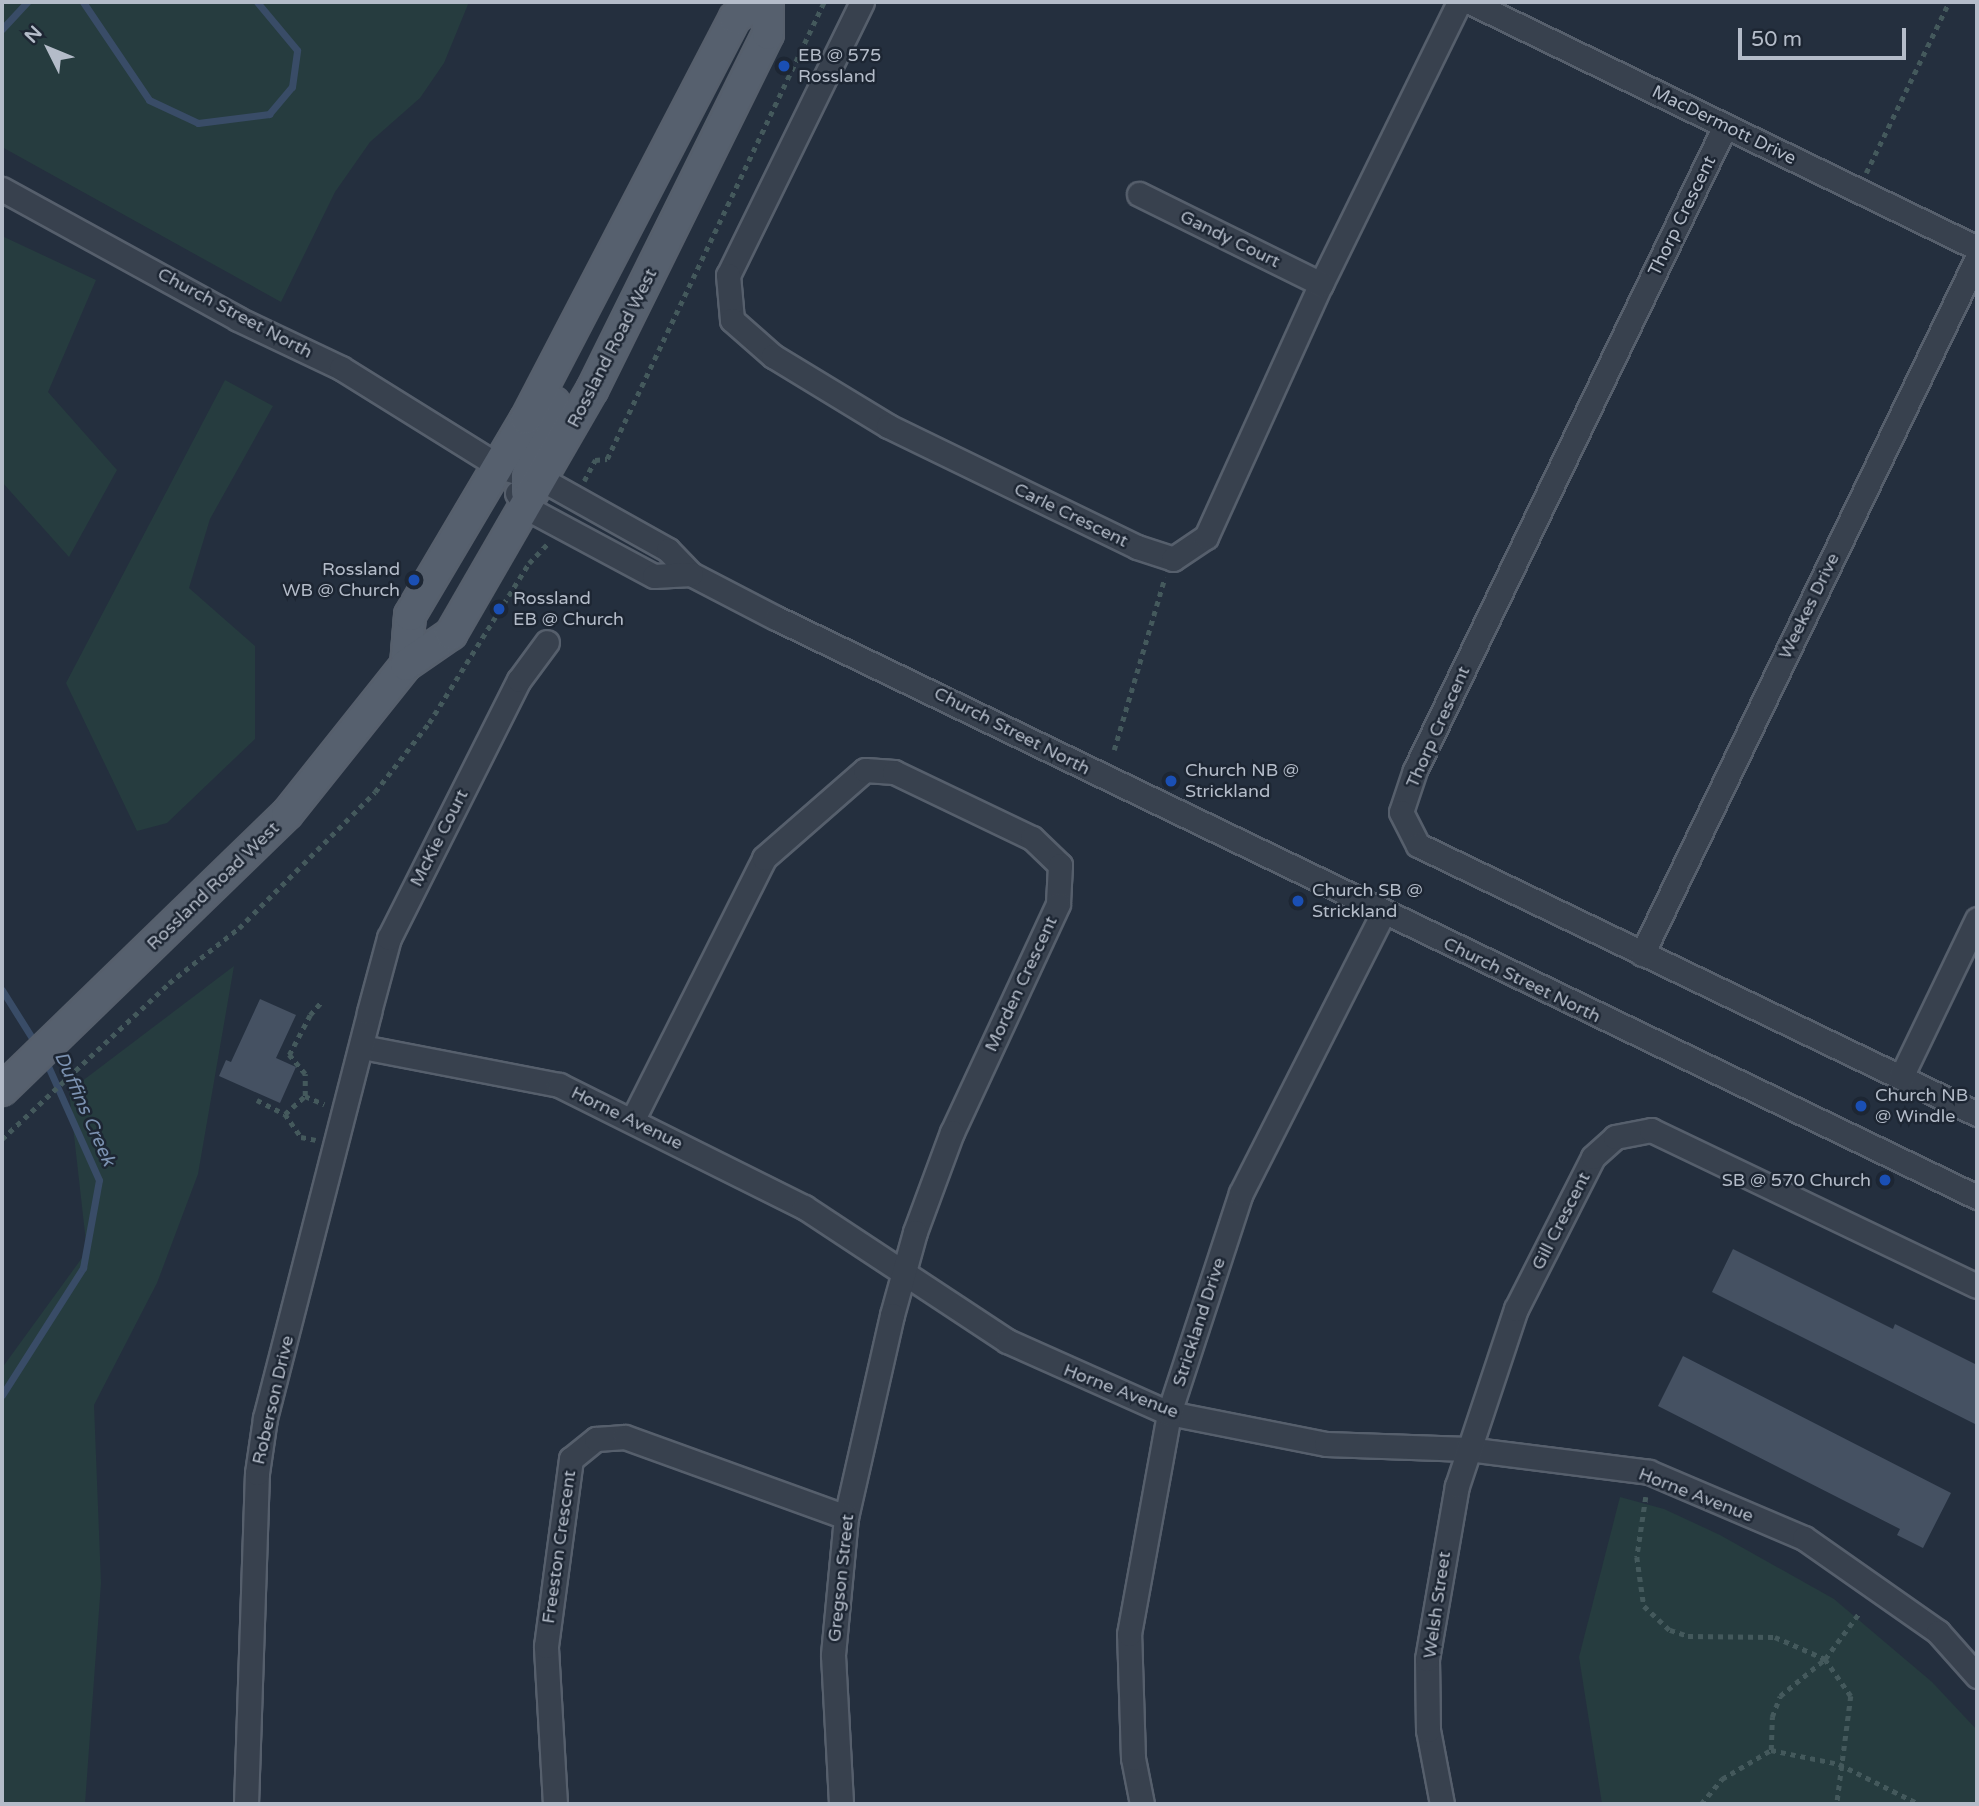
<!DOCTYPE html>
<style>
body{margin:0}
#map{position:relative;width:1979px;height:1806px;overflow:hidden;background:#242f3e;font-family:"Varela Round",sans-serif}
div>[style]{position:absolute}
.green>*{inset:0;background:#263c3f}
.stream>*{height:7px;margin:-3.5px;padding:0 3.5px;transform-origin:3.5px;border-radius:3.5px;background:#394c67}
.building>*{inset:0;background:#455162}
.path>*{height:4.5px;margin-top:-2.25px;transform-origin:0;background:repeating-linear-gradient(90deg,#44595c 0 5px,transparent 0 10px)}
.roads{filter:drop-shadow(2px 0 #565f6c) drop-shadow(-2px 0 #565f6c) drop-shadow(0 2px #565f6c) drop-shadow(0 -2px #565f6c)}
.minor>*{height:23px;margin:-11.5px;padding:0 11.5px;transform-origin:11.5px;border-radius:11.5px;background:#38414e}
.major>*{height:30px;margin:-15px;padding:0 15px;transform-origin:15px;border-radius:15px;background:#56606e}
.dots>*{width:19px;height:19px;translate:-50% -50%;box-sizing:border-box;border:4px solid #1d2633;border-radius:50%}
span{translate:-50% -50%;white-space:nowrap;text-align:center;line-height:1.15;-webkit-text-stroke:5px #1d2633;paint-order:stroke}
.poi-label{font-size:18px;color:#b4bcc9}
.left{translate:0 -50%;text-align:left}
.right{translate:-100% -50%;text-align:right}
.street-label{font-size:18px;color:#b4bcc9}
.water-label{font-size:19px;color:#7c92b1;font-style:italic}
.frame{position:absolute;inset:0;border:4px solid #b4bcc9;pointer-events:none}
.north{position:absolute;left:14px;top:14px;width:70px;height:70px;-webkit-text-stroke:5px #1d2633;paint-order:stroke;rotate:313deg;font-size:19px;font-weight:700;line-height:28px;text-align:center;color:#b4bcc9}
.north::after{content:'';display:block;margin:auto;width:24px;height:32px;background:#b4bcc9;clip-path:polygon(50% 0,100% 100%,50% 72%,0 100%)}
.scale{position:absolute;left:1738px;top:28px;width:168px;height:32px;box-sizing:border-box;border:4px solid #b4bcc9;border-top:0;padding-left:9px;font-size:21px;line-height:24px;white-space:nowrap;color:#b4bcc9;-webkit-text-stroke:5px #1d2633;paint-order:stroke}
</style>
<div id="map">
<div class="green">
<i style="clip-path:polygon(2px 2px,469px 2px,444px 63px,420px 98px,370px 142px,335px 192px,281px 302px,2px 147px)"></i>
<i style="clip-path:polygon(2px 236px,96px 280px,48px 392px,117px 470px,69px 557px,2px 482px)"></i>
<i style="clip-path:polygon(225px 380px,273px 406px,210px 519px,189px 588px,255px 646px,255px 739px,167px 823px,137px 831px,66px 683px)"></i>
<i style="clip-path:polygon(234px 966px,198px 1174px,157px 1283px,94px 1405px,101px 1583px,85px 1804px,2px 1804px,2px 1368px,87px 1251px,69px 1091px)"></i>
<i style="clip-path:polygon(1620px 1497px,1664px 1509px,1720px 1535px,1834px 1599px,1932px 1682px,1977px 1730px,1977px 1804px,1602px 1804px,1579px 1657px)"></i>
</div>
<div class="stream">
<i style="left:83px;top:2px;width:118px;rotate:56deg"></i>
<i style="left:149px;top:100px;width:54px;rotate:25.1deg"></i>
<i style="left:198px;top:123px;width:72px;rotate:-7.2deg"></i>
<i style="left:269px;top:114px;width:35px;rotate:-50deg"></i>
<i style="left:292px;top:87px;width:37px;rotate:-82deg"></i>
<i style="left:297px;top:50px;width:62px;rotate:-129.8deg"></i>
<i style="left:2px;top:29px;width:37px;rotate:-47deg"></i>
<i style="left:2px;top:990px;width:66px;rotate:58deg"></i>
<i style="left:2px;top:1395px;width:151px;rotate:-57.5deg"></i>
<i style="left:83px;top:1268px;width:89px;rotate:-79.7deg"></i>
<i style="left:99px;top:1180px;width:133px;rotate:-114.1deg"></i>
</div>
<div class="building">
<i style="clip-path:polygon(260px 999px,296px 1015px,276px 1058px,296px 1067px,280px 1103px,219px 1076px,226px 1060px,231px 1062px)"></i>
<i style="clip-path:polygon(1733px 1249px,1893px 1329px,1895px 1324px,1977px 1365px,1977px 1425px,1712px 1292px)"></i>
<i style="clip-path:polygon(1683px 1356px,1951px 1493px,1923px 1548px,1897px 1535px,1900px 1529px,1658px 1406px)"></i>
</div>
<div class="path">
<i style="left:1866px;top:173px;width:190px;rotate:-64.1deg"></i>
<i style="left:584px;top:481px;width:24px;rotate:-62deg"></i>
<i style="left:595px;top:460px;width:12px;rotate:-5deg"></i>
<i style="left:607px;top:459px;width:506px;rotate:-64.6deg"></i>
<i style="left:1114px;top:750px;width:180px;rotate:-73.6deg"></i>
<i style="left:305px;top:1096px;width:21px;rotate:23deg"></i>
<i style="left:257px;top:1100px;width:31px;rotate:27deg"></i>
<i style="left:285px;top:1114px;width:28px;rotate:55deg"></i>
<i style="left:301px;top:1137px;width:15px;rotate:11deg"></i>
<i style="left:285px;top:1114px;width:27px;rotate:-42deg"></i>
<i style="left:305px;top:1096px;width:22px;rotate:-90deg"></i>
<i style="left:305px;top:1074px;width:25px;rotate:-130deg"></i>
<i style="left:289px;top:1055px;width:45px;rotate:-62.3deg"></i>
<i style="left:310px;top:1015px;width:18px;rotate:-49deg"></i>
<i style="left:2px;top:1139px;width:229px;rotate:-43deg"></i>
<i style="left:169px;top:983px;width:89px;rotate:-38.2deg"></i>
<i style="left:239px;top:928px;width:192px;rotate:-45deg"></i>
<i style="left:375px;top:792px;width:88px;rotate:-52deg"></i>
<i style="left:429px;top:723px;width:189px;rotate:-58deg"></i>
<i style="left:529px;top:563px;width:28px;rotate:-46deg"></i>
<i style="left:1646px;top:1497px;width:61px;rotate:98.5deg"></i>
<i style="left:1637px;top:1557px;width:49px;rotate:81.9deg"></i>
<i style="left:1644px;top:1606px;width:35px;rotate:43deg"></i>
<i style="left:1670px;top:1630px;width:19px;rotate:18deg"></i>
<i style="left:1688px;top:1636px;width:87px;rotate:0.7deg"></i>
<i style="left:1775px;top:1637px;width:55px;rotate:23.7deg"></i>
<i style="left:1825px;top:1659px;width:45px;rotate:54.9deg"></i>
<i style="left:1851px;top:1696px;width:109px;rotate:97.4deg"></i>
<i style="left:1771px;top:1750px;width:33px;rotate:-88deg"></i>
<i style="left:1772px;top:1717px;width:22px;rotate:-69deg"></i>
<i style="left:1780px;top:1696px;width:58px;rotate:-39.4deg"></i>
<i style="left:1825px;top:1659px;width:59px;rotate:-53.3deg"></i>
<i style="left:1701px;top:1804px;width:33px;rotate:-50deg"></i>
<i style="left:1722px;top:1779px;width:57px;rotate:-30.6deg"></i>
<i style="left:1771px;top:1750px;width:69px;rotate:11.6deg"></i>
<i style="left:1839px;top:1764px;width:89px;rotate:26.6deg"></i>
</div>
<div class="roads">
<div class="minor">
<i style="left:862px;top:2px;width:304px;rotate:116.1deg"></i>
<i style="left:728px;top:275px;width:45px;rotate:84.9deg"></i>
<i style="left:732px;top:320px;width:55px;rotate:41.3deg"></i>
<i style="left:773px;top:356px;width:135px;rotate:31.3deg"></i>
<i style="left:888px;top:426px;width:277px;rotate:25.9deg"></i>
<i style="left:1137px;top:547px;width:38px;rotate:18deg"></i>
<i style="left:1173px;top:559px;width:40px;rotate:-34deg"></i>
<i style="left:1206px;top:537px;width:278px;rotate:-65.6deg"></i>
<i style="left:1321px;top:284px;width:314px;rotate:-63.9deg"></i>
<i style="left:1470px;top:2px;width:564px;rotate:25.88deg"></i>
<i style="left:1725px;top:126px;width:715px;rotate:115.7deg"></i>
<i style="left:1415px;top:770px;width:44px;rotate:108.4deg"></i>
<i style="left:1401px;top:812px;width:37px;rotate:63deg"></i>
<i style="left:1418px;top:845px;width:620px;rotate:25.7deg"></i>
<i style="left:2px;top:189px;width:269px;rotate:28.8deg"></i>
<i style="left:238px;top:319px;width:114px;rotate:25.4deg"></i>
<i style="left:341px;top:368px;width:187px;rotate:31.9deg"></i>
<i style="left:500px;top:467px;width:45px;rotate:16.8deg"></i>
<i style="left:543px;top:480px;width:143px;rotate:29.2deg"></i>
<i style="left:668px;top:550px;width:33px;rotate:46deg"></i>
<i style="left:691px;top:574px;width:96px;rotate:27.4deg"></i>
<i style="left:776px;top:618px;width:1333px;rotate:25.74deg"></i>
<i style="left:1139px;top:194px;width:203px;rotate:26.3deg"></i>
<i style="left:517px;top:493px;width:18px;rotate:56deg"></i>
<i style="left:527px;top:508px;width:144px;rotate:28.2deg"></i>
<i style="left:654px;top:576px;width:37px;rotate:-3deg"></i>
<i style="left:1642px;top:954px;width:772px;rotate:-64.3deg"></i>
<i style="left:362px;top:1047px;width:201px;rotate:10.9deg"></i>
<i style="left:559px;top:1085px;width:274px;rotate:26.5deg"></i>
<i style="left:804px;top:1207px;width:243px;rotate:33.4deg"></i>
<i style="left:1007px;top:1341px;width:177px;rotate:24deg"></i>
<i style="left:1169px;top:1413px;width:160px;rotate:11.2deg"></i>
<i style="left:1326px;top:1444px;width:142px;rotate:2deg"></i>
<i style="left:1468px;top:1449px;width:182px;rotate:7.2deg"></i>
<i style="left:1649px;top:1472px;width:168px;rotate:23.1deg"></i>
<i style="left:1804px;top:1538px;width:164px;rotate:35deg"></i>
<i style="left:1938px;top:1632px;width:59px;rotate:48.4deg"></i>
<i style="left:1901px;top:1077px;width:175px;rotate:-64.3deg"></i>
<i style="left:633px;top:1119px;width:292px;rotate:-63.3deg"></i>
<i style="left:764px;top:858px;width:134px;rotate:-41.1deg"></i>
<i style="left:865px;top:770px;width:29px;rotate:4deg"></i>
<i style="left:894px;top:772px;width:153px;rotate:25.6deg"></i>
<i style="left:1032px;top:838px;width:39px;rotate:44deg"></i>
<i style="left:1060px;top:865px;width:39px;rotate:93deg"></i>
<i style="left:1058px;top:904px;width:251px;rotate:114.9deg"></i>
<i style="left:952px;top:1132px;width:107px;rotate:110.3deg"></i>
<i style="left:915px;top:1232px;width:86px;rotate:105.5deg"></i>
<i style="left:892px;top:1315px;width:207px;rotate:102.8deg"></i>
<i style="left:846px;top:1517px;width:139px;rotate:95.4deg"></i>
<i style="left:833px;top:1655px;width:149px;rotate:86.9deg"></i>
<i style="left:246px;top:1804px;width:331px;rotate:-88.1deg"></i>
<i style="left:257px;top:1473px;width:56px;rotate:-81.7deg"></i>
<i style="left:265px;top:1418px;width:419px;rotate:-75.6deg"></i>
<i style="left:369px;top:1012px;width:77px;rotate:-74.9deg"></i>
<i style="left:389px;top:938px;width:289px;rotate:-63.3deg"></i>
<i style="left:519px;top:680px;width:47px;rotate:-53.6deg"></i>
<i style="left:555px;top:1804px;width:158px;rotate:-93.3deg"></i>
<i style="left:546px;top:1646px;width:189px;rotate:-82.4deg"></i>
<i style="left:571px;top:1459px;width:32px;rotate:-39deg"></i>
<i style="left:596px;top:1439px;width:29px;rotate:-4deg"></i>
<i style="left:625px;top:1437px;width:235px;rotate:19.9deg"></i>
<i style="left:1142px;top:1804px;width:47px;rotate:-101.1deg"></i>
<i style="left:1133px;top:1758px;width:124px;rotate:-91.8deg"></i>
<i style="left:1129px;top:1634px;width:225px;rotate:-79.7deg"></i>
<i style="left:1169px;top:1413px;width:231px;rotate:-71.9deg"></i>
<i style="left:1241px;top:1193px;width:314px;rotate:-63.1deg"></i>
<i style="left:1442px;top:1804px;width:75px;rotate:-100.7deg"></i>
<i style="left:1428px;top:1730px;width:71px;rotate:-90.8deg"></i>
<i style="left:1427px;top:1659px;width:176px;rotate:-80.2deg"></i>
<i style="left:1457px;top:1486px;width:187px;rotate:-71.6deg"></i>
<i style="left:1516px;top:1309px;width:170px;rotate:-63.1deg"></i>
<i style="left:1593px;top:1157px;width:30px;rotate:-42deg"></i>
<i style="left:1615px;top:1137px;width:37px;rotate:-11deg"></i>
<i style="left:1651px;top:1130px;width:361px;rotate:25.6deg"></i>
</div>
<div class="major">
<i style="left:527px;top:492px;width:16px;rotate:-90deg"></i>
<i style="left:527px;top:476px;width:78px;rotate:-69.7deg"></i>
<i style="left:406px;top:665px;width:50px;rotate:-85.4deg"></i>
<i style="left:410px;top:615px;width:228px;rotate:-59.4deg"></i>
<i style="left:526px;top:419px;width:452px;rotate:-62.5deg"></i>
<i style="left:735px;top:18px;width:26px;rotate:-37deg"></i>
<i style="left:2px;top:1090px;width:397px;rotate:-44.1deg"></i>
<i style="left:287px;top:814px;width:191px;rotate:-51.4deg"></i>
<i style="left:406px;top:665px;width:55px;rotate:-34.6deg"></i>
<i style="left:451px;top:634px;width:282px;rotate:-60deg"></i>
<i style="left:592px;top:390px;width:397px;rotate:-63.7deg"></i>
<i style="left:768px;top:34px;width:32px;rotate:-90deg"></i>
</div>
</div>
<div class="dots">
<i style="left:784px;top:66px;background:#1a4fb4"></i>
<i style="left:414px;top:580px;background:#1a4fb4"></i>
<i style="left:499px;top:609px;background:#1a4fb4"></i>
<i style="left:1171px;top:781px;background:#1a4fb4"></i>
<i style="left:1298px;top:901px;background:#1a4fb4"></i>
<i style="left:1861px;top:1106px;background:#1a4fb4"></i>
<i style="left:1885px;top:1180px;background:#1a4fb4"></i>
</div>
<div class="poi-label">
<span class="left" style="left:798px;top:66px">EB @ 575<br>Rossland</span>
<span class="right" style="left:400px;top:580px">Rossland<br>WB @ Church</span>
<span class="left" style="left:513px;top:609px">Rossland<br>EB @ Church</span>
<span class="left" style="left:1185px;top:781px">Church NB @<br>Strickland</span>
<span class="left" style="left:1312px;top:901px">Church SB @<br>Strickland</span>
<span class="left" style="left:1875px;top:1106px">Church NB<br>@ Windle</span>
<span class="right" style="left:1871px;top:1180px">SB @ 570 Church</span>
</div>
<div class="street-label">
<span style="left:1724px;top:125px;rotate:26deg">MacDermott Drive</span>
<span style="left:1682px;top:216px;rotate:-64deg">Thorp Crescent</span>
<span style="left:1230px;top:239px;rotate:26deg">Gandy Court</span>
<span style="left:235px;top:313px;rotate:28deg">Church Street North</span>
<span style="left:612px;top:348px;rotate:-63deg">Rossland Road West</span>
<span style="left:1071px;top:515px;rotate:26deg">Carle Crescent</span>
<span style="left:1809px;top:606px;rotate:-64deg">Weekes Drive</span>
<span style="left:1438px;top:727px;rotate:-66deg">Thorp Crescent</span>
<span style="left:1012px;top:731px;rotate:27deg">Church Street North</span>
<span style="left:439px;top:838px;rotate:-63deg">McKie Court</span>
<span style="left:213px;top:886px;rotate:-44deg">Rossland Road West</span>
<span style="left:1522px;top:980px;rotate:26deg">Church Street North</span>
<span style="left:1021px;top:984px;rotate:-65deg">Morden Crescent</span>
<span style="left:627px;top:1118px;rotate:26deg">Horne Avenue</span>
<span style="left:1561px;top:1221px;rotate:-63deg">Gill Crescent</span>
<span style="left:1199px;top:1322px;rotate:-72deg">Strickland Drive</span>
<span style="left:1121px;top:1391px;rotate:21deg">Horne Avenue</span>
<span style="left:273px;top:1400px;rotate:-77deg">Roberson Drive</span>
<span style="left:1696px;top:1495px;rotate:21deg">Horne Avenue</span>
<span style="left:559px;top:1547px;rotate:-82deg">Freeston Crescent</span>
<span style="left:841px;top:1578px;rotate:-84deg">Gregson Street</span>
<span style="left:1437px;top:1605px;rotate:-82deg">Welsh Street</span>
</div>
<div class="water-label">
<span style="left:84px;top:1109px;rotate:66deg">Duffins Creek</span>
</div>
<div class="frame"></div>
<div class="north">N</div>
<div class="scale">50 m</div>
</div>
